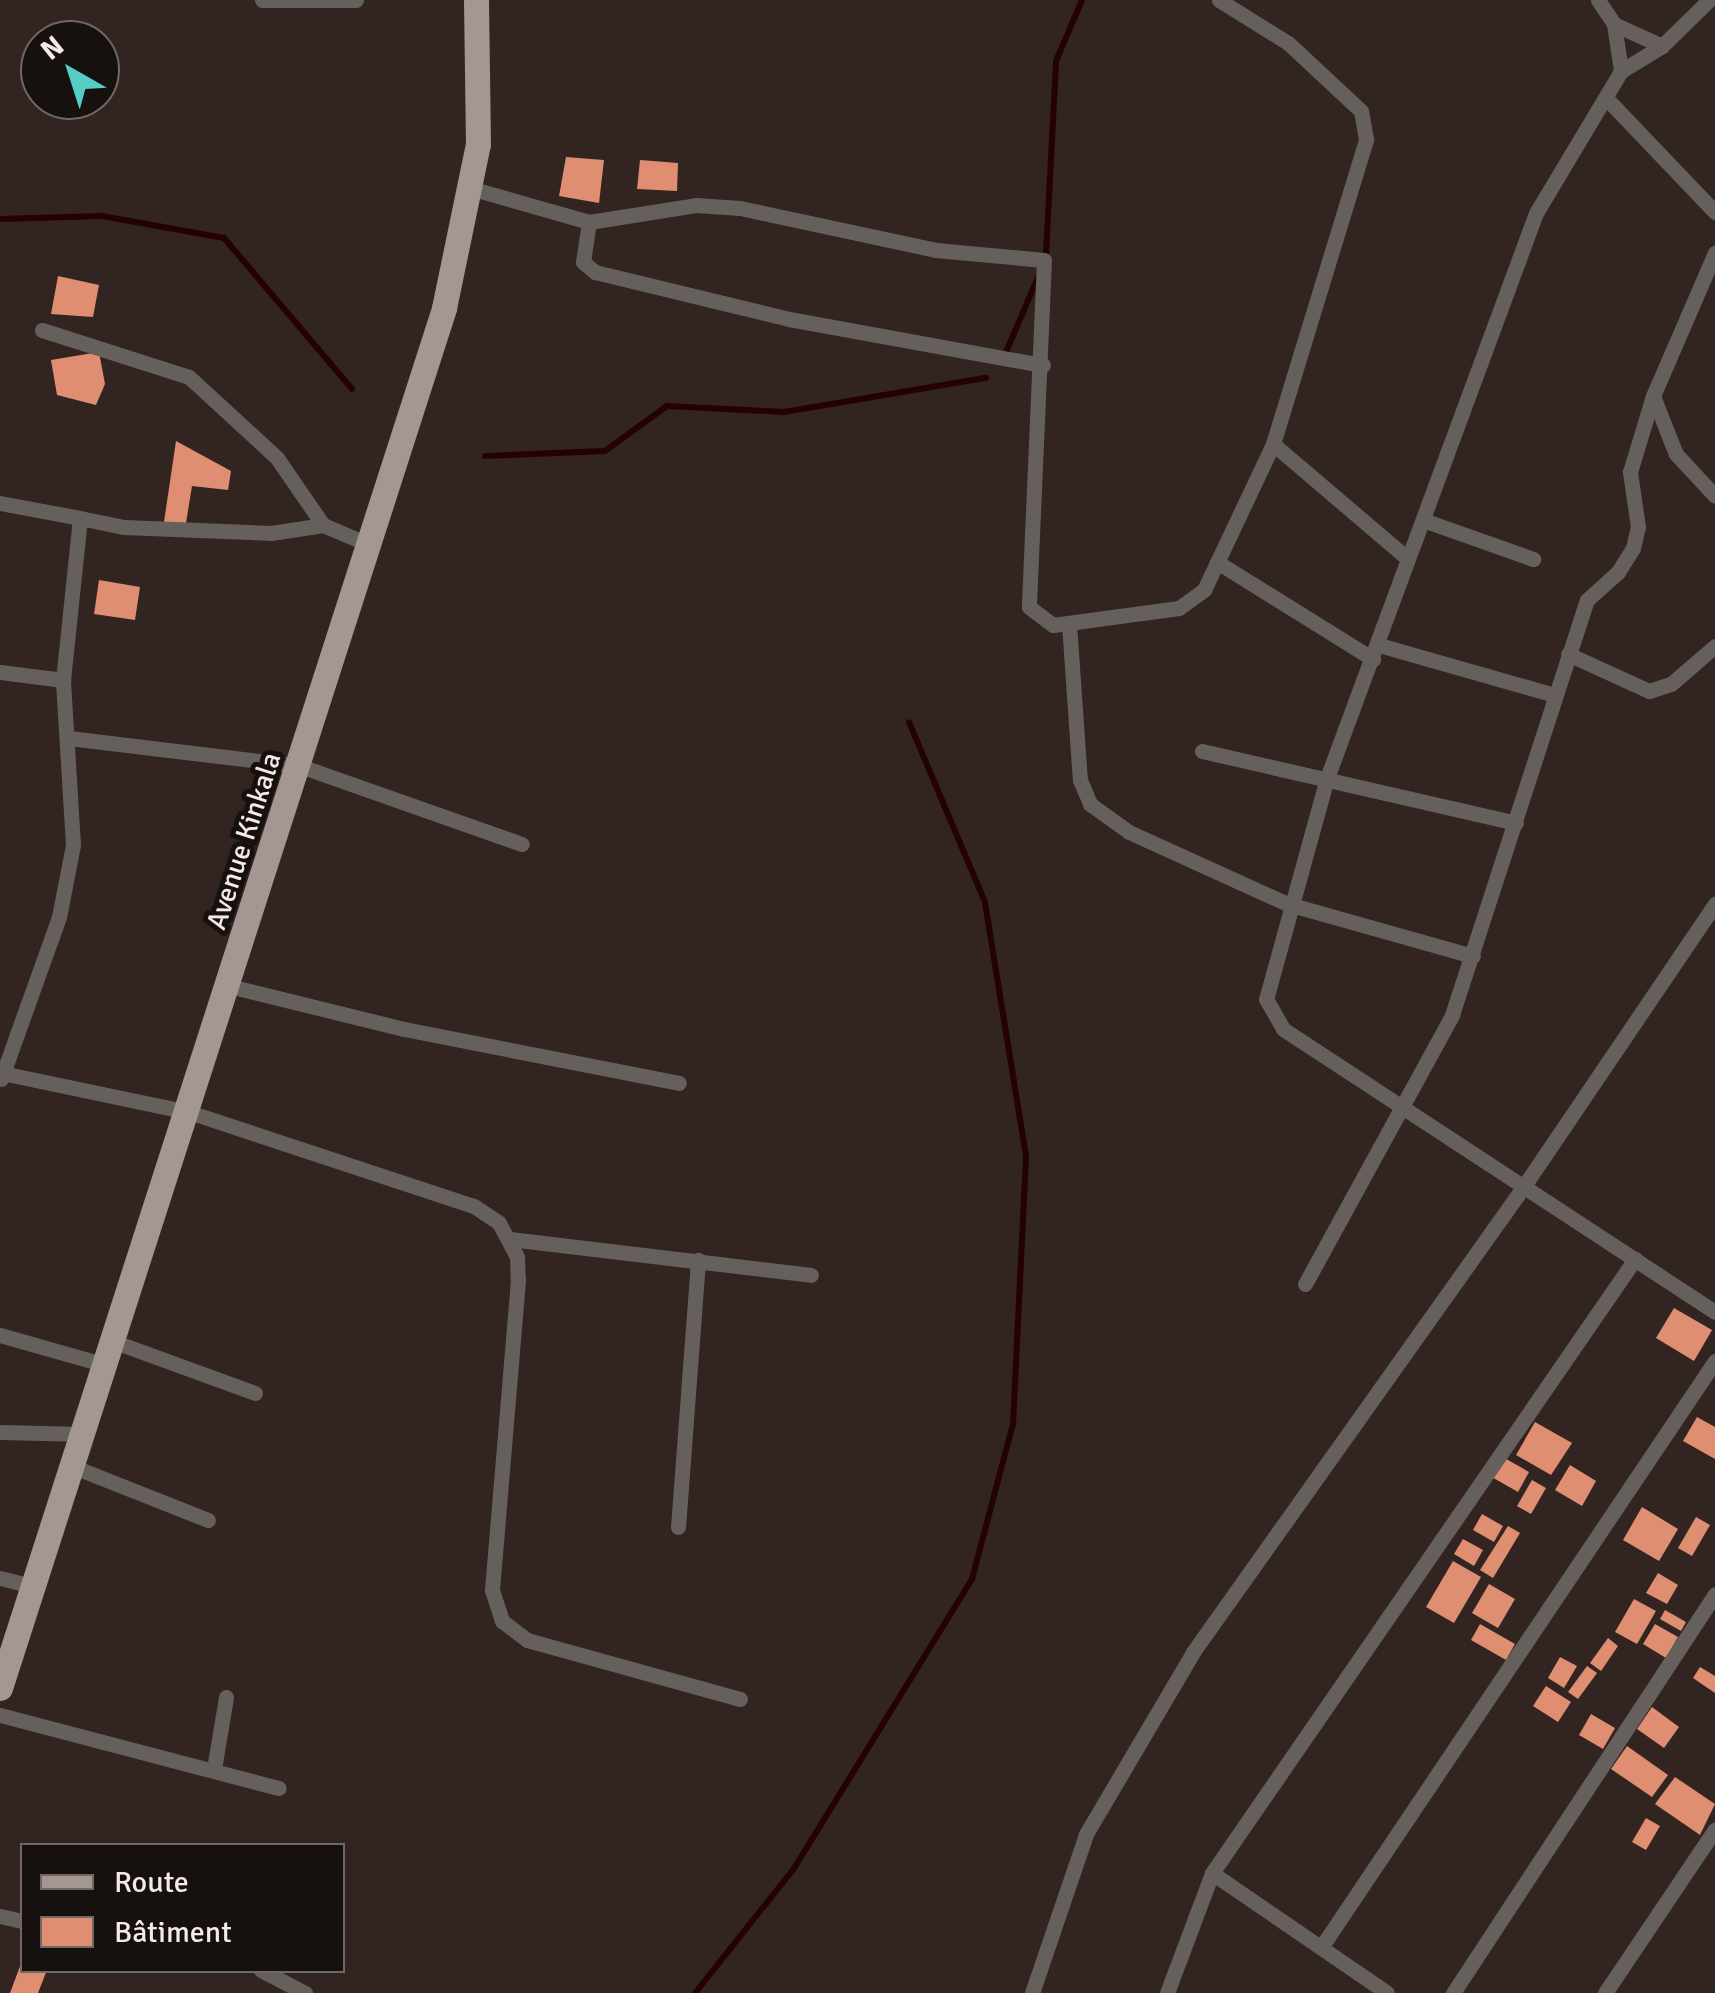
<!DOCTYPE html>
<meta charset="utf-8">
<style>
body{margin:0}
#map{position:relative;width:1715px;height:1993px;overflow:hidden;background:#322521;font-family:Signika,sans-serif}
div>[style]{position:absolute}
.stream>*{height:6px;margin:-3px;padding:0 3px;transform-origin:3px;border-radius:3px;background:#240200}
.building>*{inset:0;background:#e08e71}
.minor>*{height:15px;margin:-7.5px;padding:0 7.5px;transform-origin:7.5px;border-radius:7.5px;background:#66605d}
.primary>*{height:25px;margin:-12.5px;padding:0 12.5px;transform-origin:12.5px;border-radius:12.5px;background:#a49691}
span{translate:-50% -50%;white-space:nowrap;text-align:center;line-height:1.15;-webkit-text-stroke:10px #16100e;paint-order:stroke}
.street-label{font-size:28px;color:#f4ebe8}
.legend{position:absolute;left:20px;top:1843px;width:325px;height:130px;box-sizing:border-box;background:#16100e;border:2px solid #6f6865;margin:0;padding:12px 18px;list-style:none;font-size:30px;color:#f4ebe8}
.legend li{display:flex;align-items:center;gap:20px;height:50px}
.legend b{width:50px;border:2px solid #6f6865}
.north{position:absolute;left:20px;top:20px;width:100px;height:100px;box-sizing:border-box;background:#16100e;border:2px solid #6f6865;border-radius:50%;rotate:321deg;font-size:28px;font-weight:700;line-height:40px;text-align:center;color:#f4ebe8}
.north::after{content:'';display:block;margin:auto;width:35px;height:45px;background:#55cdc6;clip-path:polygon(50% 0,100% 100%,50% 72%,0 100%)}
</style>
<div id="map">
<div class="stream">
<i style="left:0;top:219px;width:102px;rotate:-1.7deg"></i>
<i style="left:102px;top:216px;width:124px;rotate:10.2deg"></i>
<i style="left:224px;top:238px;width:198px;rotate:49.7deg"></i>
<i style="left:1046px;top:254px;width:193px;rotate:-87deg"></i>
<i style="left:1056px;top:61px;width:66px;rotate:-66.9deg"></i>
<i style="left:1006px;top:352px;width:84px;rotate:-66.8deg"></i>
<i style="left:485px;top:456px;width:120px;rotate:-2.4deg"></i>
<i style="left:605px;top:451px;width:77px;rotate:-36deg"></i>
<i style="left:667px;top:406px;width:117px;rotate:2.9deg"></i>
<i style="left:784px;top:412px;width:205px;rotate:-9.6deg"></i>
<i style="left:695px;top:1993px;width:157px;rotate:-51.5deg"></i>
<i style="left:793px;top:1870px;width:342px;rotate:-58.4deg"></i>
<i style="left:972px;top:1579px;width:160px;rotate:-75.2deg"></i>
<i style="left:1013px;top:1424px;width:268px;rotate:-87.2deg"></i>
<i style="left:1026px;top:1156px;width:257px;rotate:-99.2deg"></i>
<i style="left:985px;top:902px;width:195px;rotate:-112.9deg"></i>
</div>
<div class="building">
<i style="clip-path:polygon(566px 157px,604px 160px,599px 203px,559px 196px)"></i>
<i style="clip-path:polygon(640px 160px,678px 163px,677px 191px,637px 189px)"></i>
<i style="clip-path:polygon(58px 276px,99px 285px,93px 317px,51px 314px)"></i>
<i style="clip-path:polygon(99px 352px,105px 384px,96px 405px,57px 395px,51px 360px)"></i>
<i style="clip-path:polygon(176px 441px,231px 471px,228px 490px,192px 486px,186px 523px,164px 522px)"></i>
<i style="clip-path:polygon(99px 580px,140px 587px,135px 620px,94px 614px)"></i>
<i style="clip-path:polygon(1674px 1308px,1712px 1330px,1694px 1361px,1656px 1338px)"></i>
<i style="clip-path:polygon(1697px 1417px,1715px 1427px,1715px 1459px,1683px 1441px)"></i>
<i style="clip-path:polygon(1535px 1422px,1572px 1443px,1551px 1475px,1516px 1455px)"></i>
<i style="clip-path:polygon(1501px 1456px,1529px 1472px,1518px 1492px,1490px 1476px)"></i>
<i style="clip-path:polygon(1570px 1465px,1596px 1481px,1582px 1506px,1555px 1490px)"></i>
<i style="clip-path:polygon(1532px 1480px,1546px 1488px,1531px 1514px,1517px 1506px)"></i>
<i style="clip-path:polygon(1642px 1507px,1678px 1529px,1659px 1561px,1623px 1540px)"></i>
<i style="clip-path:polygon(1482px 1514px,1503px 1526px,1494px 1542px,1473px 1530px)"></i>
<i style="clip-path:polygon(1696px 1517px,1710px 1525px,1692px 1556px,1678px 1548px)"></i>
<i style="clip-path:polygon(1508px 1526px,1520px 1533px,1493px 1578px,1480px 1570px)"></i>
<i style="clip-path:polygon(1463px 1539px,1483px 1550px,1474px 1566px,1454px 1554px)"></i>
<i style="clip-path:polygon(1453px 1561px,1481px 1577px,1454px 1623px,1426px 1607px)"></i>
<i style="clip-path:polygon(1658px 1573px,1678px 1585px,1667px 1604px,1646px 1593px)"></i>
<i style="clip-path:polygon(1489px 1584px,1515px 1599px,1498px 1628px,1472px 1613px)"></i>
<i style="clip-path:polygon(1634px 1599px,1656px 1611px,1637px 1644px,1615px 1632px)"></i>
<i style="clip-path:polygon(1665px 1610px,1686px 1622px,1681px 1631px,1660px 1619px)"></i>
<i style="clip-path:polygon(1480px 1624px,1515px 1644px,1506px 1660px,1471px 1640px)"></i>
<i style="clip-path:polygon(1655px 1624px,1678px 1637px,1666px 1658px,1643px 1644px)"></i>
<i style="clip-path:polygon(1608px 1638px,1618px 1646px,1601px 1671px,1590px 1663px)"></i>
<i style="clip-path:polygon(1560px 1657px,1577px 1666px,1564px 1688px,1548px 1678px)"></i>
<i style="clip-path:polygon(1587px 1666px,1597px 1673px,1578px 1699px,1568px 1692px)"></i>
<i style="clip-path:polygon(1700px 1667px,1715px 1676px,1715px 1693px,1693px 1678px)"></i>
<i style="clip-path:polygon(1546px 1686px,1571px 1702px,1558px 1722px,1533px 1706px)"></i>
<i style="clip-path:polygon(1652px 1707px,1679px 1727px,1664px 1748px,1637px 1729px)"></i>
<i style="clip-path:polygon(1591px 1714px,1615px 1728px,1603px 1749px,1579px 1735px)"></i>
<i style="clip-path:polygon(1627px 1746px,1668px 1775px,1652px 1797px,1611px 1769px)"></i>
<i style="clip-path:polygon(1675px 1777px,1715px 1804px,1700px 1835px,1655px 1804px)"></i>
<i style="clip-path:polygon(1646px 1818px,1660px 1826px,1646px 1850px,1632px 1842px)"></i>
<i style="clip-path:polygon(22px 1961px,22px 1970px,47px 1970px,38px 1993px,10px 1993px)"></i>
</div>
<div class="minor">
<i style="left:262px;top:0;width:94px"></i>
<i style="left:1598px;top:0;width:29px;rotate:56deg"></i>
<i style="left:1614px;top:24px;width:48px;rotate:81.5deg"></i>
<i style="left:1709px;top:0;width:66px;rotate:135.6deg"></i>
<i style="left:1662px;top:46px;width:48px;rotate:148.6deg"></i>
<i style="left:1621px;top:71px;width:165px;rotate:120.9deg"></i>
<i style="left:1536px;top:213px;width:602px;rotate:110.3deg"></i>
<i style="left:1327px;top:778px;width:229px;rotate:105.4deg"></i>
<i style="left:1266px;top:999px;width:34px;rotate:60deg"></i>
<i style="left:1283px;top:1029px;width:516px;rotate:33.23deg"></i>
<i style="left:1614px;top:24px;width:53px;rotate:24.6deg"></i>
<i style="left:1606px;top:98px;width:158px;rotate:46.3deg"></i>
<i style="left:470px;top:188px;width:124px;rotate:15.9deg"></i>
<i style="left:589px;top:222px;width:40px;rotate:98.5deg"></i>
<i style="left:583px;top:262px;width:16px;rotate:40deg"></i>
<i style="left:595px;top:272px;width:200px;rotate:13.6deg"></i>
<i style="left:789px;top:319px;width:258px;rotate:10.3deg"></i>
<i style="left:589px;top:222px;width:108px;rotate:-9deg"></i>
<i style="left:696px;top:205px;width:44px;rotate:3.9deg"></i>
<i style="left:740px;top:208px;width:200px;rotate:12.1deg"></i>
<i style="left:936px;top:250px;width:108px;rotate:5.3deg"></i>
<i style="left:1044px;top:260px;width:347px;rotate:92.5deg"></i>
<i style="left:1029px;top:607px;width:30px;rotate:37deg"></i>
<i style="left:1053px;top:625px;width:127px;rotate:-7.7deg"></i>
<i style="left:1179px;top:608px;width:31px;rotate:-36deg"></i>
<i style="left:1204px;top:590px;width:161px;rotate:-64.7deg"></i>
<i style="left:1273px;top:444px;width:319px;rotate:-73deg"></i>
<i style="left:1366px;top:139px;width:28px;rotate:-100deg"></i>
<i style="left:1361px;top:111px;width:100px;rotate:-137deg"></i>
<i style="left:1288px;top:43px;width:81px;rotate:-148.1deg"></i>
<i style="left:42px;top:330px;width:154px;rotate:17.7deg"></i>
<i style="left:189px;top:377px;width:120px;rotate:42.6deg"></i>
<i style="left:277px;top:458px;width:81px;rotate:55.5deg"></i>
<i style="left:1653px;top:396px;width:62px;rotate:68.4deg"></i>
<i style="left:1676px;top:454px;width:57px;rotate:47.1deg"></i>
<i style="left:1273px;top:444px;width:177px;rotate:40.4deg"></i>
<i style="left:0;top:503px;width:81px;rotate:10.6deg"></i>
<i style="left:1423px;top:520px;width:117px;rotate:19.5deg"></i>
<i style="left:1217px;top:562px;width:184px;rotate:31.9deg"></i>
<i style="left:1069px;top:624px;width:156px;rotate:86deg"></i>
<i style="left:1080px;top:780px;width:26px;rotate:67deg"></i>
<i style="left:1090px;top:804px;width:48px;rotate:35.7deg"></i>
<i style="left:1129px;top:832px;width:175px;rotate:24.4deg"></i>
<i style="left:1288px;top:904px;width:192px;rotate:15.7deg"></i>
<i style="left:1379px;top:645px;width:183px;rotate:15.9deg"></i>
<i style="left:1568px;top:654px;width:89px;rotate:24.6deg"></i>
<i style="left:1649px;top:691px;width:23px;rotate:-18deg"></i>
<i style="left:1671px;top:684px;width:58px;rotate:-40.8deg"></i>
<i style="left:0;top:672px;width:64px;rotate:7.2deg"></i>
<i style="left:63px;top:680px;width:163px;rotate:-84deg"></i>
<i style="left:80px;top:518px;width:45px;rotate:11.6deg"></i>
<i style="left:124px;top:527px;width:147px;rotate:2.3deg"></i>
<i style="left:271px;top:533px;width:53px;rotate:-8.7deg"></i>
<i style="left:323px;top:525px;width:49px;rotate:22.9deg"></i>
<i style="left:69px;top:738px;width:233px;rotate:6.9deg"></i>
<i style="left:300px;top:766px;width:235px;rotate:19.4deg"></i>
<i style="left:1202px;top:751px;width:322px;rotate:12.9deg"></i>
<i style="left:229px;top:986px;width:180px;rotate:13.8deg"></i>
<i style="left:404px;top:1029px;width:280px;rotate:11.1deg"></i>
<i style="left:2px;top:1073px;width:191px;rotate:11.8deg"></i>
<i style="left:189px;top:1112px;width:300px;rotate:18.3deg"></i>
<i style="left:474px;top:1206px;width:30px;rotate:34deg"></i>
<i style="left:499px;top:1223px;width:38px;rotate:62deg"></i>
<i style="left:517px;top:1257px;width:23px;rotate:88deg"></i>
<i style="left:518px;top:1280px;width:311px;rotate:94.8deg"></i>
<i style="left:492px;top:1590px;width:33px;rotate:72deg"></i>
<i style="left:502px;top:1621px;width:31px;rotate:37deg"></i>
<i style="left:527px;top:1640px;width:221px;rotate:15.5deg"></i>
<i style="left:1px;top:1079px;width:172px;rotate:-70.3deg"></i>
<i style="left:59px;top:917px;width:73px;rotate:-79deg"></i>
<i style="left:73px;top:845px;width:165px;rotate:-93.5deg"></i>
<i style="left:510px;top:1239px;width:303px;rotate:6.8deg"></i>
<i style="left:1305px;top:1284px;width:307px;rotate:-61.3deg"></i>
<i style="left:1452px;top:1015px;width:436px;rotate:-72deg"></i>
<i style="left:1587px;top:600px;width:42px;rotate:-42.1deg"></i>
<i style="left:1618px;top:572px;width:28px;rotate:-58deg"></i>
<i style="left:1633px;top:548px;width:22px;rotate:-77deg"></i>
<i style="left:1638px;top:527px;width:56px;rotate:-98.3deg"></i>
<i style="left:1630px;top:472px;width:79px;rotate:-73.2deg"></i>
<i style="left:1653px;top:396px;width:156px;rotate:-66.6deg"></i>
<i style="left:0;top:1335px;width:110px;rotate:15.8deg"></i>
<i style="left:115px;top:1342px;width:149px;rotate:20deg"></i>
<i style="left:0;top:1432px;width:84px;rotate:1.4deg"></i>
<i style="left:74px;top:1467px;width:144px;rotate:21.6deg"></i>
<i style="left:678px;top:1527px;width:268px;rotate:-85.7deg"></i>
<i style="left:0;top:1578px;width:36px;rotate:14deg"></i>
<i style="left:0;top:1715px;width:288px;rotate:14.7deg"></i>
<i style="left:214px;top:1769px;width:73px;rotate:-80.5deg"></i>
<i style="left:1212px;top:1873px;width:212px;rotate:34.4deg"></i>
<i style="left:0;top:1916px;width:23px;rotate:13deg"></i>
<i style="left:1322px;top:1946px;width:705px;rotate:-56.11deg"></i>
<i style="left:261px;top:1970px;width:50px;rotate:27.6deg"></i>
<i style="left:1032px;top:1993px;width:168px;rotate:-71.2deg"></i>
<i style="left:1086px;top:1834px;width:211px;rotate:-59.5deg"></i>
<i style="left:1193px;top:1652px;width:572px;rotate:-54.61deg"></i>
<i style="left:1524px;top:1186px;width:341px;rotate:-55.9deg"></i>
<i style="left:1167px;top:1993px;width:128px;rotate:-69.4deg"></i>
<i style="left:1212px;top:1873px;width:746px;rotate:-55.44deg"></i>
<i style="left:1453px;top:1993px;width:477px;rotate:-56.7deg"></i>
<i style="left:1605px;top:1993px;width:197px;rotate:-56.1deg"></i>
</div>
<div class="primary">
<i style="left:0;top:1688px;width:1450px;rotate:-72.16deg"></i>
<i style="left:444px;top:308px;width:167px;rotate:-78.3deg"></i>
<i style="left:478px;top:144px;width:144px;rotate:-90.8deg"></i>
</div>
<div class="street-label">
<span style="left:244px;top:841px;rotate:-72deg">Avenue Kinkala</span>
</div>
<ul class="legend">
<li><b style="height:12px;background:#a49691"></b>Route</li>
<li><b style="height:28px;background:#e08e71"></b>Bâtiment</li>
</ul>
<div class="north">N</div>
</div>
